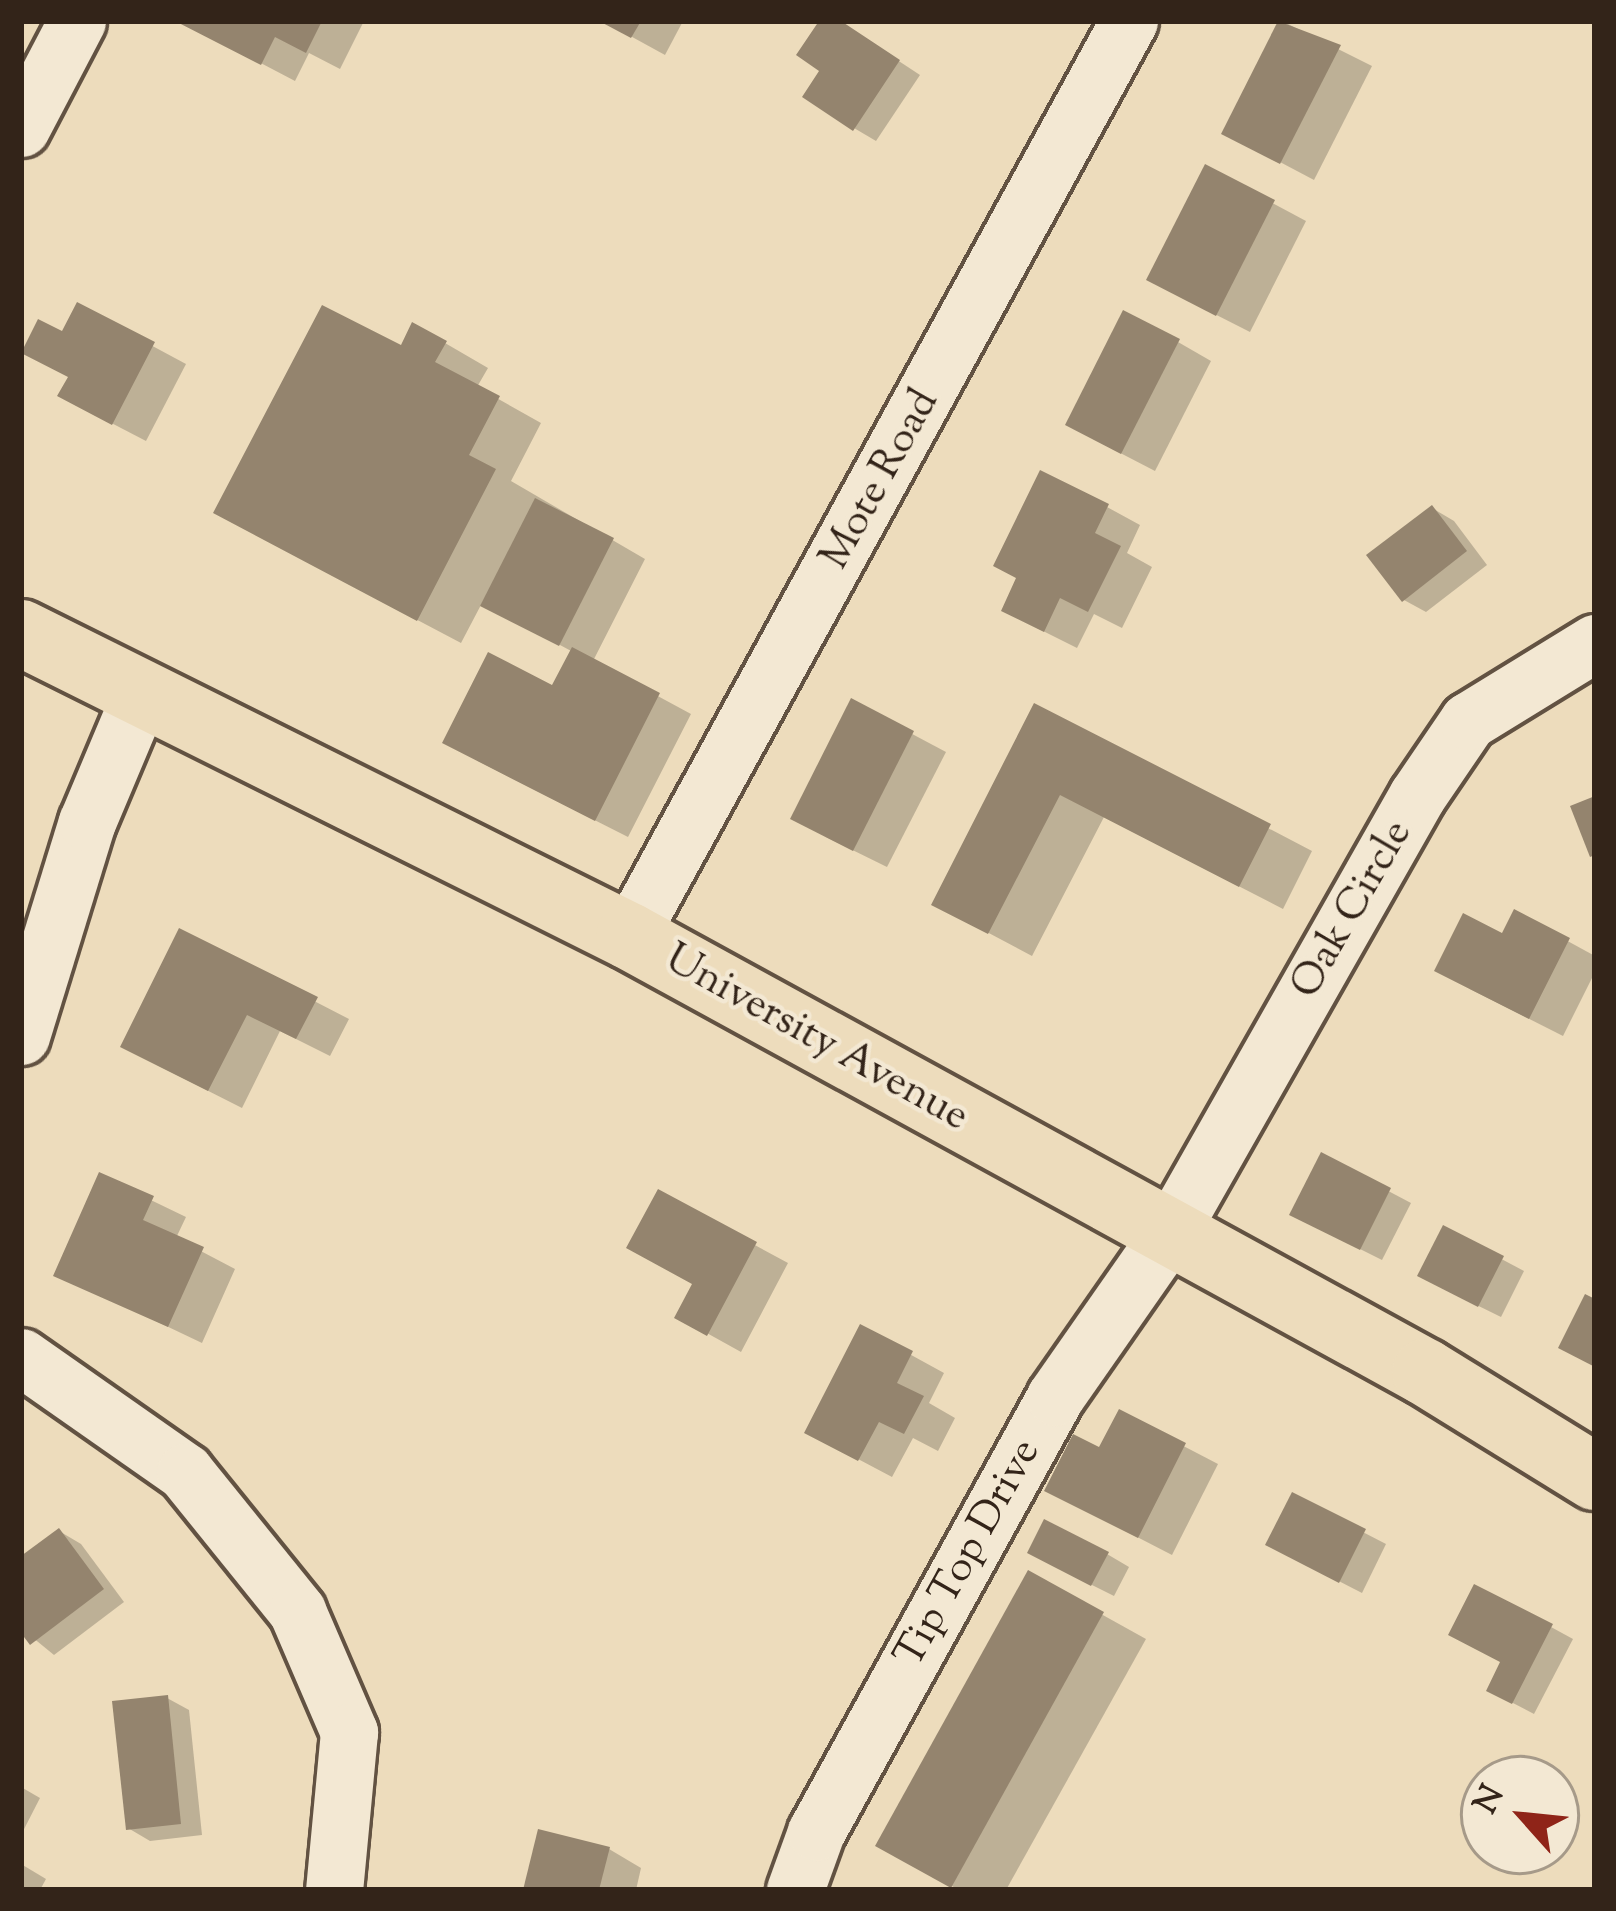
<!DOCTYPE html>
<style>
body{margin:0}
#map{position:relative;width:1616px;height:1911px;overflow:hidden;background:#eddcbc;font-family:"Sorts Mill Goudy",serif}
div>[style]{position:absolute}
.shadow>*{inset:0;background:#0003}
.building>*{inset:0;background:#94846e}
.roads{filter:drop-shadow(3px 0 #625242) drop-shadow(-3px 0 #625242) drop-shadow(0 3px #625242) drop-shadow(0 -3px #625242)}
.minor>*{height:57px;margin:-28.5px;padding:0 28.5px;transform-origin:28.5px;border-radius:28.5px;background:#f3e8d3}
.major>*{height:66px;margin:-33px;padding:0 33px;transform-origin:33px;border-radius:33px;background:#eddcbc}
span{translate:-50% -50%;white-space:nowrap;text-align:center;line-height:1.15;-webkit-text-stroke:9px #f3e8d3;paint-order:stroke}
.street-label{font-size:42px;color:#332419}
.frame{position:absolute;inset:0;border:24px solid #332419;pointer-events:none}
.north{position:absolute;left:1460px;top:1755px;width:120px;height:120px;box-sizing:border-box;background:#f3e8d3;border:3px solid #a69a89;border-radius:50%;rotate:297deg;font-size:33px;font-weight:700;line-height:48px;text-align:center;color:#332419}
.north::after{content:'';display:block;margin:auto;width:42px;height:54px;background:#8f2418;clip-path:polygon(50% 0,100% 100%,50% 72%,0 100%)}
</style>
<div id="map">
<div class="shadow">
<i style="clip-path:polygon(181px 21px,364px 21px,340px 69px,309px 53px,295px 81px)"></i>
<i style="clip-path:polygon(603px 21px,683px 21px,665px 55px)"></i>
<i style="clip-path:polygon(823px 21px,838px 21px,920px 75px,876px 141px,854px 128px,823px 70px)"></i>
<i style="clip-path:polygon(1282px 21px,1372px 66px,1314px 180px,1225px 133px)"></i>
<i style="clip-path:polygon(1207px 168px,1306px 221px,1250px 332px,1183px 298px)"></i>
<i style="clip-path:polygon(78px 306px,186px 364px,146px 441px,94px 414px,71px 378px,63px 335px)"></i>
<i style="clip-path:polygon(1178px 342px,1211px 361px,1155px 471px,1101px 443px)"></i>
<i style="clip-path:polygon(445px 343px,488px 368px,477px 387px,541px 423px,511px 481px,645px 559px,593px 661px,691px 714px,628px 837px,478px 761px,553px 689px,573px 652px,482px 603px,461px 643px,260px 537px,402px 349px)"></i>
<i style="clip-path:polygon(1107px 507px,1140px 525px,1127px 553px,1152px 567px,1122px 628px,1094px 614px,1077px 648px,1037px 628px)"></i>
<i style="clip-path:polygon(1432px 508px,1454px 521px,1487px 565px,1426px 612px,1404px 600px)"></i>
<i style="clip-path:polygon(852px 702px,946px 752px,887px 867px,826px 837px)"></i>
<i style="clip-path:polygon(1036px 707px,1312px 851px,1283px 909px,1104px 817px,1032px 956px,934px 904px)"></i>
<i style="clip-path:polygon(1516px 913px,1595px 956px,1595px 972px,1563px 1036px,1470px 989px)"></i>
<i style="clip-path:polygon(180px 932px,349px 1019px,330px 1056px,280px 1031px,242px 1108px,157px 1065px)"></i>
<i style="clip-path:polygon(1322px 1156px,1411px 1203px,1382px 1260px,1314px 1226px)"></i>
<i style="clip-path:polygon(101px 1176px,186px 1217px,176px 1238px,235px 1269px,202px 1343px,57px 1274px)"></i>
<i style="clip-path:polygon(659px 1193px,788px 1263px,741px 1352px,678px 1317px,696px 1284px)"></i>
<i style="clip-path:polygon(1445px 1229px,1524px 1271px,1501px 1317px,1442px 1288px)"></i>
<i style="clip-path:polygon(862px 1328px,944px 1373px,929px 1403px,955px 1418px,938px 1451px,913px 1438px,892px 1477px,841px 1450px)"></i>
<i style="clip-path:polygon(1120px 1413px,1218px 1464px,1172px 1555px,1081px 1508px)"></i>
<i style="clip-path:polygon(1293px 1496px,1386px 1544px,1362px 1593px,1290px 1556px)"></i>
<i style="clip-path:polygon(59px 1531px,81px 1544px,124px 1602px,54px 1655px,21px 1628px,21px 1560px)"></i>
<i style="clip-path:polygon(1107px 1554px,1129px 1567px,1114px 1596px,1052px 1565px)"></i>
<i style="clip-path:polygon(1029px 1574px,1146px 1639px,1006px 1890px,959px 1890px,879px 1845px)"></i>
<i style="clip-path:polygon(1551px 1627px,1573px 1639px,1534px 1714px,1511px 1702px)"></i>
<i style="clip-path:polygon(167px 1698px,189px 1710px,202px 1835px,150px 1841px,128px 1828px)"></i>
<i style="clip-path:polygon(21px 1787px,40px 1798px,21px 1835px)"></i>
<i style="clip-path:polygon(609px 1849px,641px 1868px,636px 1890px,526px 1890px)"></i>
<i style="clip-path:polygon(21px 1864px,46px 1879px,40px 1890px,21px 1890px)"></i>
</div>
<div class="building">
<i style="clip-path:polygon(175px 21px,322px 21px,306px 53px,275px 37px,261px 65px)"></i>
<i style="clip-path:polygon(599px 21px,641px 21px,631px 38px)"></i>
<i style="clip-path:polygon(819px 21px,841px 21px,900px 60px,853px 131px,802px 97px,819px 71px,796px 55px)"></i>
<i style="clip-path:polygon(1278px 21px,1341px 45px,1280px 164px,1221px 134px)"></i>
<i style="clip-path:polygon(1205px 164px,1275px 200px,1216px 316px,1146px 280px)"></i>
<i style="clip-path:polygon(77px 302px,155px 342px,112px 425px,57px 396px,68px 377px,21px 353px,38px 319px,62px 331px)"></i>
<i style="clip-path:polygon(322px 305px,401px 345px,412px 322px,447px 341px,435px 362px,500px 396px,469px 455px,496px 469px,417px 621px,213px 513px)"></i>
<i style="clip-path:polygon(1123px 310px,1180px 339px,1121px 454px,1065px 425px)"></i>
<i style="clip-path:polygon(1040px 470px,1109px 504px,1095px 533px,1121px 546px,1088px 612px,1060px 598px,1044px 632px,1001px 611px,1016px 578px,993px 566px)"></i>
<i style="clip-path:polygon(535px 498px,614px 538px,559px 646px,480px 606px)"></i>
<i style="clip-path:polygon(1432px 505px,1467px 551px,1402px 602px,1366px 555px)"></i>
<i style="clip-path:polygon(572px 647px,660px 693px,595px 821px,442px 743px,488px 652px,552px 685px)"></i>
<i style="clip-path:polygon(851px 698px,914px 731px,853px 851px,790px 819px)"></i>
<i style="clip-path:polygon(1034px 703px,1271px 824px,1239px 887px,1060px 795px,988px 934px,931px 905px)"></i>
<i style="clip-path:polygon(1595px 796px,1595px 855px,1590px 857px,1570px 806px)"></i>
<i style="clip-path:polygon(1514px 909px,1570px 938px,1529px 1019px,1434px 971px,1463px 913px,1502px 933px)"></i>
<i style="clip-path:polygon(179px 928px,318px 997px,296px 1039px,247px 1015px,208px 1091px,120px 1047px)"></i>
<i style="clip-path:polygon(1321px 1152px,1391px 1188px,1360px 1250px,1289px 1215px)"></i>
<i style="clip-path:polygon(99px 1172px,154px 1196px,143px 1220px,204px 1247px,168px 1327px,53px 1276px)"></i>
<i style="clip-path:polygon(658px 1189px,757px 1242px,707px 1336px,674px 1318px,692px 1284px,626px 1248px)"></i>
<i style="clip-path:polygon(1443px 1225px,1504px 1256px,1478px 1307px,1417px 1276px)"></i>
<i style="clip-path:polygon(1585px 1294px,1595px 1299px,1595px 1367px,1558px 1348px)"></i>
<i style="clip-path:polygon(860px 1324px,913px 1351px,897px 1383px,924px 1396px,904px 1434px,879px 1422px,858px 1461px,804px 1433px)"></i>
<i style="clip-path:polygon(1119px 1409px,1186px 1443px,1138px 1538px,1044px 1491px,1073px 1434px,1099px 1447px)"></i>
<i style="clip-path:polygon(1292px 1492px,1366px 1529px,1339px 1583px,1265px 1545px)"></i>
<i style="clip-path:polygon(1044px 1519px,1109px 1552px,1091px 1586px,1027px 1553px)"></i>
<i style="clip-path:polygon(59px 1528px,104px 1589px,30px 1645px,21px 1633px,21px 1556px)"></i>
<i style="clip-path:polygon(1028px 1570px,1104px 1612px,951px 1888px,875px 1846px)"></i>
<i style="clip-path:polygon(1474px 1584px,1553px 1624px,1512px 1704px,1486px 1691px,1500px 1662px,1448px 1635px)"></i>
<i style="clip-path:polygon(168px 1695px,181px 1824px,126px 1830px,112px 1701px)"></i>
<i style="clip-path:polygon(538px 1829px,610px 1847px,599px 1890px,523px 1890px)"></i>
</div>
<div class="roads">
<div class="minor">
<i style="left:21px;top:128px;width:121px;rotate:-62.4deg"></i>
<i style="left:629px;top:936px;width:1043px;rotate:-61.35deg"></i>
<i style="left:21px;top:1036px;width:224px;rotate:-72.9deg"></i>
<i style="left:87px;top:822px;width:137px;rotate:-67.2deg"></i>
<i style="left:21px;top:1357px;width:200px;rotate:35deg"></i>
<i style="left:185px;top:1472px;width:179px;rotate:51.1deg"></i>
<i style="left:297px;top:1611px;width:132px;rotate:66.7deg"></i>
<i style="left:349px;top:1732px;width:159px;rotate:95.4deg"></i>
<i style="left:795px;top:1890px;width:62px;rotate:-70.1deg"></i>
<i style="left:816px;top:1832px;width:496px;rotate:-61.2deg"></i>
<i style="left:1055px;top:1397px;width:201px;rotate:-55.1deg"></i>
<i style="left:1170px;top:1232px;width:501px;rotate:-60.47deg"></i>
<i style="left:1417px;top:796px;width:91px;rotate:-55.8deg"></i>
<i style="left:1468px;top:721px;width:149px;rotate:-31.6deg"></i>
</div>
<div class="major">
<i style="left:21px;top:633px;width:679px;rotate:26.49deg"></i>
<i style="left:629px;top:936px;width:908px;rotate:28.71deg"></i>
<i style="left:1425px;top:1372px;width:200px;rotate:31.7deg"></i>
</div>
</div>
<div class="street-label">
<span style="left:881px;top:480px;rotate:-61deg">Mote Road</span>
<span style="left:1353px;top:910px;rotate:-60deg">Oak Circle</span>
<span style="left:816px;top:1039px;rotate:29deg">University Avenue</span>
<span style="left:969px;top:1554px;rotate:-61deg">Tip Top Drive</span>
</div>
<div class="frame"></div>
<div class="north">N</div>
</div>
